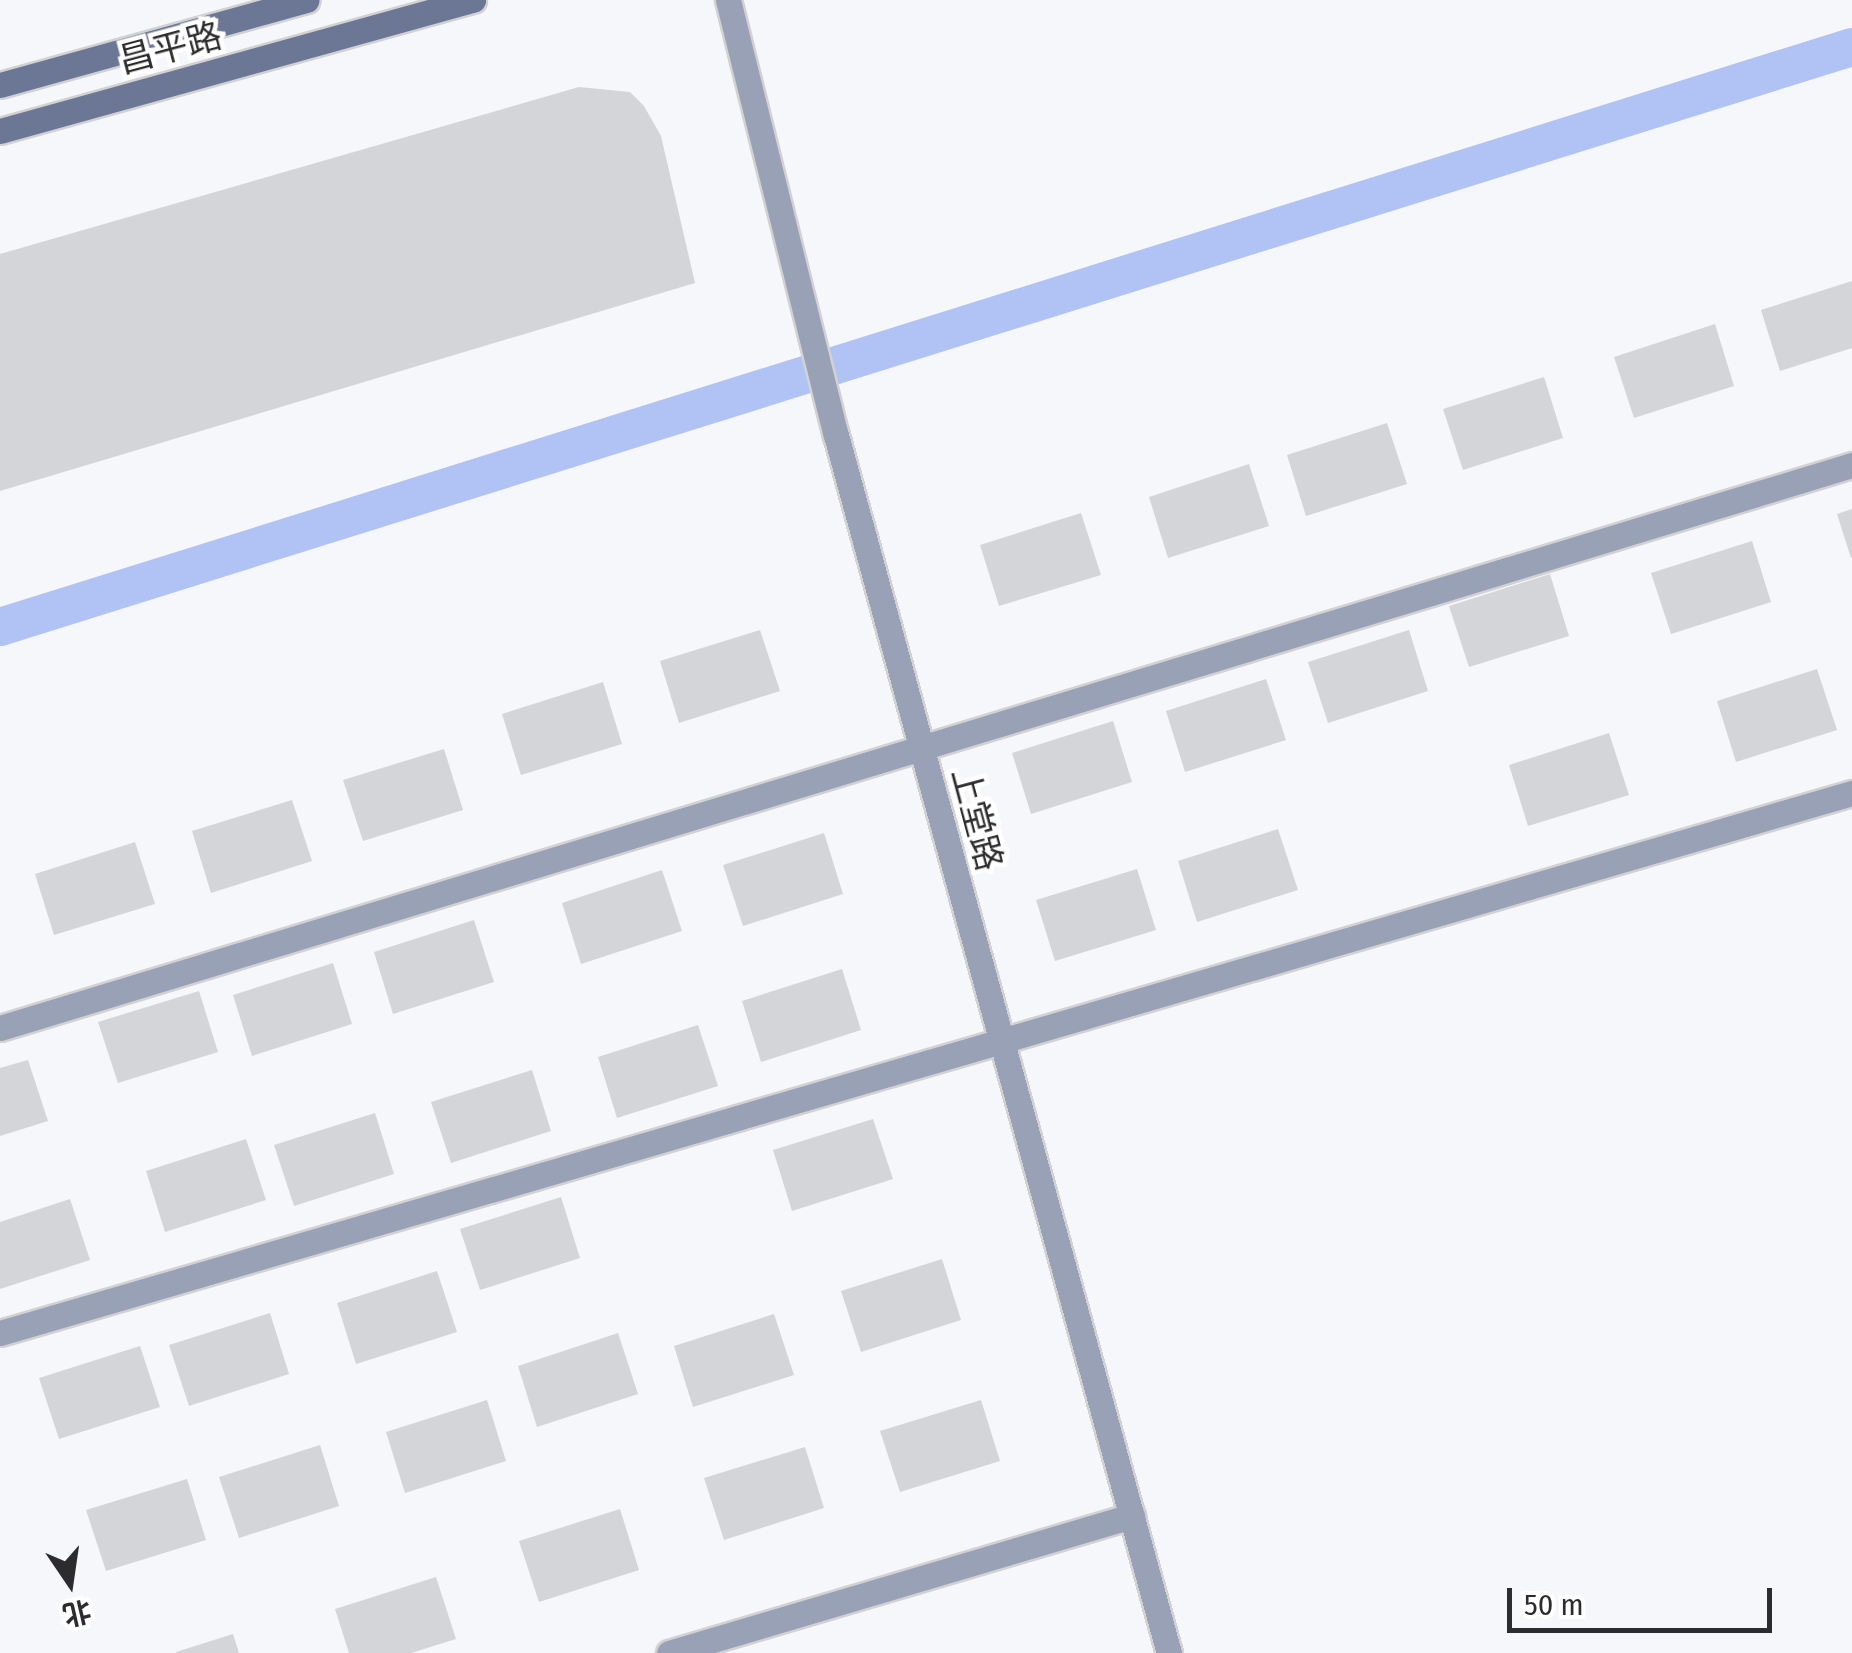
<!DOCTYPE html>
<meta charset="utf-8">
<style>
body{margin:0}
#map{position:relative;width:1852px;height:1653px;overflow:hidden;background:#f6f7fa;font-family:"Fira Sans Condensed","Noto Sans SC",sans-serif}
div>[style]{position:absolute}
.canal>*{height:38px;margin:-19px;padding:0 19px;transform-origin:19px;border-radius:19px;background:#b1c3f4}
.building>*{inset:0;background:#d3d5d8}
.roads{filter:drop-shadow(2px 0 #d2d2d5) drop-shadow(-2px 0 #d2d2d5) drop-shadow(0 2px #d2d2d5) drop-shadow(0 -2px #d2d2d5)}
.minor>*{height:25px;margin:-12.5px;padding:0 12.5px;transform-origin:12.5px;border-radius:12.5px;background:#99a1b6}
.secondary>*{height:25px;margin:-12.5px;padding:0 12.5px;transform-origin:12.5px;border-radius:12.5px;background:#6c7795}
span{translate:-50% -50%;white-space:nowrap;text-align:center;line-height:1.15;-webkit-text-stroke:9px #fff;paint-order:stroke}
.street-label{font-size:35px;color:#2c2c2e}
.north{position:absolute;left:20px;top:1533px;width:100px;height:100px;-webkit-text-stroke:8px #fff;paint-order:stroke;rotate:167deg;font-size:28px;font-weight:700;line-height:40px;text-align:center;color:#2c2c2e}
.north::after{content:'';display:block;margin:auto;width:35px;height:45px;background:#2c2c2e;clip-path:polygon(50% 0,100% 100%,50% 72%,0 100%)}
.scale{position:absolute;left:1507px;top:1588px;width:265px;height:45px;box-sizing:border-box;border:5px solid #2c2c2e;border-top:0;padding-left:12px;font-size:30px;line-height:35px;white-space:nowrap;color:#2c2c2e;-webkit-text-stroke:8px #fff;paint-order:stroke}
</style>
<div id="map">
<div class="canal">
<i style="left:0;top:627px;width:1941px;rotate:-17.39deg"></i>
</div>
<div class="building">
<i style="clip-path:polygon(579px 87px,630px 92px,644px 106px,661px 136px,695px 283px,0 491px,0 254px)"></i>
<i style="clip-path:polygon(1852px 281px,1852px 348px,1780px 371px,1761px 310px)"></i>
<i style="clip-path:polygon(1715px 324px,1734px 386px,1634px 418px,1614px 357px)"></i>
<i style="clip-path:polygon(1544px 377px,1563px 438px,1463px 470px,1443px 409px)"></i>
<i style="clip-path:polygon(1387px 423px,1407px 484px,1306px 516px,1287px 455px)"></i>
<i style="clip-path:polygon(1249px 464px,1269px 526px,1168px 558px,1149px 497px)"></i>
<i style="clip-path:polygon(1852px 509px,1852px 557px,1851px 558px,1837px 514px)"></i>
<i style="clip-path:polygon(1081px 513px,1101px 575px,999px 606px,980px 545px)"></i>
<i style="clip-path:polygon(1752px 541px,1771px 602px,1671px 634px,1651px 573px)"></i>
<i style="clip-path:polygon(1550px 574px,1569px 636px,1469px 667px,1449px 606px)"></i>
<i style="clip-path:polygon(760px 630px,780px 691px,679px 723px,660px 661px)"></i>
<i style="clip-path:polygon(1409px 630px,1428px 691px,1328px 723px,1308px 662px)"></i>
<i style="clip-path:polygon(1817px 669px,1837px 730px,1736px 762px,1717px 701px)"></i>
<i style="clip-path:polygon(1266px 679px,1286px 740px,1185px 772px,1166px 711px)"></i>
<i style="clip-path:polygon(603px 682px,622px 744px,521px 775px,502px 714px)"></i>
<i style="clip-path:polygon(1113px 721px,1132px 782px,1031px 814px,1012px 753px)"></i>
<i style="clip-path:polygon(1609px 733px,1629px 795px,1528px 826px,1509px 765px)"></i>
<i style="clip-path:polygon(444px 749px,463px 810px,363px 841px,343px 780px)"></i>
<i style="clip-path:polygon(292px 800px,312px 861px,211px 893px,192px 831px)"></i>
<i style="clip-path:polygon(1278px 829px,1298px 890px,1197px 922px,1178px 861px)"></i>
<i style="clip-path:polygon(824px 833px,843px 894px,743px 926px,723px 865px)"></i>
<i style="clip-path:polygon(135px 842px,155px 904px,54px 935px,35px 874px)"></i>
<i style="clip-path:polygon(1137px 869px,1156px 930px,1055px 961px,1036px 900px)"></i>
<i style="clip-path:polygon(662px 870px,682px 931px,581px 964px,562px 903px)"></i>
<i style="clip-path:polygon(474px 920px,494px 982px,393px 1014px,374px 952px)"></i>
<i style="clip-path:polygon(333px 963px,352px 1024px,252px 1056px,233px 995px)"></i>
<i style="clip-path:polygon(842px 969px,861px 1030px,761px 1062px,742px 1001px)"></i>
<i style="clip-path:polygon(199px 991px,218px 1052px,118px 1083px,98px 1022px)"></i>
<i style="clip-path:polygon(698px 1025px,718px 1086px,617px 1118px,598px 1057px)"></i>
<i style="clip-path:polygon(28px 1060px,48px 1121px,0 1136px,0 1068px)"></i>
<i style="clip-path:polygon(532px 1070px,551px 1131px,451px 1163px,431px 1102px)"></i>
<i style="clip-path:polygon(375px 1113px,394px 1174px,294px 1206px,274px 1145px)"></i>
<i style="clip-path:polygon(873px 1119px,893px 1179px,792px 1211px,773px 1150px)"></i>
<i style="clip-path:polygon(246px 1139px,266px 1200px,165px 1232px,146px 1171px)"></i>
<i style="clip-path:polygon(561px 1197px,580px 1258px,480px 1290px,460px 1229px)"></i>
<i style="clip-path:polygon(70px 1199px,90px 1260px,0 1289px,0 1222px)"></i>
<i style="clip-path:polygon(942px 1259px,961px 1320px,861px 1352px,841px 1291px)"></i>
<i style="clip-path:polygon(437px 1271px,457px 1332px,356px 1364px,337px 1303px)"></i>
<i style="clip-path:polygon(270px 1313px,289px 1374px,189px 1406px,169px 1345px)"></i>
<i style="clip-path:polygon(774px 1314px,794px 1375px,693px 1407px,674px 1346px)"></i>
<i style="clip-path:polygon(618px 1333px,638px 1394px,537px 1427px,518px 1366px)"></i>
<i style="clip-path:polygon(140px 1346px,160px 1407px,59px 1439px,39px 1378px)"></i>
<i style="clip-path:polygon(487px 1400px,506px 1461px,405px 1493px,386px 1432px)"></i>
<i style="clip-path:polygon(981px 1400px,1000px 1461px,900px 1492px,880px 1431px)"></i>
<i style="clip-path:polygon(320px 1445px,339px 1506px,239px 1538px,219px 1477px)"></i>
<i style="clip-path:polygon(805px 1447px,824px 1508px,724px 1540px,704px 1478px)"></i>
<i style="clip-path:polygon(187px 1479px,206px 1540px,106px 1571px,86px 1510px)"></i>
<i style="clip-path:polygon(620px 1509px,639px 1570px,539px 1602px,519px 1541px)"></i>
<i style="clip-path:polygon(436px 1577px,456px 1639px,411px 1653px,349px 1653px,335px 1609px)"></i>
<i style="clip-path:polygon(233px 1634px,239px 1653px,176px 1653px,176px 1652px)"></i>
</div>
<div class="roads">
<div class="minor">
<i style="left:728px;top:0;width:448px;rotate:76.1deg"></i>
<i style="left:836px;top:435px;width:1263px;rotate:74.71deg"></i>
<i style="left:0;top:1028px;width:1936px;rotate:-16.91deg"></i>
<i style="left:0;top:1333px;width:1929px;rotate:-16.26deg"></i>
<i style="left:669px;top:1653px;width:483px;rotate:-16.5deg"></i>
</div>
<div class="secondary">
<i style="left:0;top:85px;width:318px;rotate:-15.5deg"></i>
<i style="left:0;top:131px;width:491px;rotate:-15.5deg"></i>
</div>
</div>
<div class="street-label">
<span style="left:170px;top:48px;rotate:-15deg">昌平路</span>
<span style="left:977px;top:819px;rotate:75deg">上堂路</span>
</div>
<div class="north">北</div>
<div class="scale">50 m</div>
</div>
